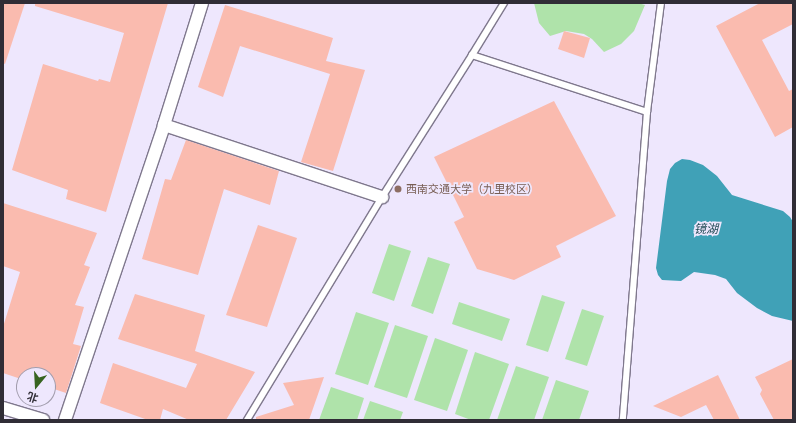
<!DOCTYPE html>
<meta charset="utf-8">
<style>
body{margin:0}
#map{position:relative;width:796px;height:423px;overflow:hidden;background:#eee7fd;font-family:"IBM Plex Sans","Noto Sans SC",sans-serif}
div>[style]{position:absolute}
.green>*{inset:0;background:#afe3aa}
.water>*{inset:0;background:#40a1b7}
.building>*{inset:0;background:#fabbaf}
.roads{filter:drop-shadow(1px 0 #7f788d) drop-shadow(-1px 0 #7f788d) drop-shadow(0 1px #7f788d) drop-shadow(0 -1px #7f788d)}
.lane>*{height:6px;margin:-3px;padding:0 3px;transform-origin:3px;border-radius:3px;background:#fff}
.street>*{height:12px;margin:-6px;padding:0 6px;transform-origin:6px;border-radius:6px;background:#fff}
.dots>*{width:11px;height:11px;translate:-50% -50%;box-sizing:border-box;border:2px solid #eee7fd;border-radius:50%}
span{translate:-50% -50%;white-space:nowrap;text-align:center;line-height:1.15;-webkit-text-stroke:3.5px #eee7fd;paint-order:stroke}
.education-label{font-size:11px;color:#785e54}
.left{translate:0 -50%;text-align:left}
.water-label{font-size:12px;color:#1d4852;font-style:italic}
.frame{position:absolute;inset:0;border:4px solid #302d36;pointer-events:none}
.north{position:absolute;left:16px;top:367px;width:40px;height:40px;box-sizing:border-box;background:#eee7fd;border:1px solid #a29dad;border-radius:50%;rotate:198deg;font-size:11px;font-weight:700;line-height:16px;text-align:center;color:#302d36}
.north::after{content:'';display:block;margin:auto;width:14px;height:18px;background:#386421;clip-path:polygon(50% 0,100% 100%,50% 72%,0 100%)}
</style>
<div id="map">
<div class="green">
<i style="clip-path:polygon(534px 3px,638px 3px,645px 5px,634px 31px,621px 44px,604px 52px,592px 39px,584px 34px,566px 31px,550px 36px,539px 23px)"></i>
<i style="clip-path:polygon(389px 244px,411px 251px,394px 301px,372px 293px)"></i>
<i style="clip-path:polygon(428px 257px,450px 264px,433px 314px,411px 306px)"></i>
<i style="clip-path:polygon(542px 295px,565px 302px,548px 352px,526px 345px)"></i>
<i style="clip-path:polygon(459px 302px,510px 319px,502px 341px,452px 324px)"></i>
<i style="clip-path:polygon(582px 309px,604px 316px,587px 366px,565px 359px)"></i>
<i style="clip-path:polygon(356px 312px,389px 323px,368px 385px,335px 374px)"></i>
<i style="clip-path:polygon(395px 325px,428px 336px,407px 398px,374px 387px)"></i>
<i style="clip-path:polygon(435px 338px,468px 350px,447px 411px,414px 400px)"></i>
<i style="clip-path:polygon(475px 352px,509px 364px,489px 420px,471px 420px,455px 414px)"></i>
<i style="clip-path:polygon(516px 366px,549px 377px,534px 420px,497px 420px)"></i>
<i style="clip-path:polygon(556px 380px,589px 391px,579px 420px,542px 420px)"></i>
<i style="clip-path:polygon(331px 387px,364px 398px,357px 420px,319px 420px)"></i>
<i style="clip-path:polygon(370px 401px,403px 412px,400px 420px,363px 420px)"></i>
</div>
<div class="water">
<i style="clip-path:polygon(682px 159px,690px 160px,703px 165px,717px 176px,732px 195px,783px 211px,790px 217px,793px 222px,793px 321px,772px 316px,757px 308px,737px 293px,726px 279px,715px 275px,694px 272px,681px 281px,662px 280px,658px 275px,656px 268px,667px 181px,670px 169px,675px 163px)"></i>
</div>
<div class="building">
<i style="clip-path:polygon(3px 3px,25px 3px,5px 64px,3px 63px)"></i>
<i style="clip-path:polygon(35px 3px,168px 3px,106px 212px,66px 199px,68px 190px,12px 170px,43px 64px,98px 81px,99px 79px,110px 82px,124px 33px,35px 6px)"></i>
<i style="clip-path:polygon(760px 3px,793px 3px,793px 24px,762px 40px,789px 91px,793px 89px,793px 127px,775px 137px,716px 26px)"></i>
<i style="clip-path:polygon(225px 5px,333px 38px,326px 61px,365px 70px,333px 171px,301px 162px,330px 74px,240px 46px,223px 97px,198px 87px)"></i>
<i style="clip-path:polygon(564px 31px,590px 38px,584px 58px,558px 49px)"></i>
<i style="clip-path:polygon(554px 101px,616px 216px,556px 246px,561px 257px,514px 280px,477px 269px,454px 222px,464px 217px,434px 157px)"></i>
<i style="clip-path:polygon(186px 140px,279px 171px,270px 205px,224px 189px,198px 275px,142px 259px,165px 179px,171px 180px)"></i>
<i style="clip-path:polygon(3px 203px,97px 233px,84px 265px,90px 267px,75px 305px,84px 307px,73px 344px,81px 346px,66px 393px,48px 387px,48px 375px,24px 375px,24px 380px,3px 373px,3px 327px,20px 272px,3px 266px)"></i>
<i style="clip-path:polygon(258px 225px,297px 238px,267px 327px,226px 315px)"></i>
<i style="clip-path:polygon(135px 294px,205px 315px,195px 351px,255px 372px,226px 420px,189px 420px,163px 409px,160px 420px,148px 420px,100px 403px,113px 363px,186px 388px,197px 364px,118px 339px)"></i>
<i style="clip-path:polygon(793px 359px,793px 420px,774px 420px,760px 394px,762px 390px,755px 377px)"></i>
<i style="clip-path:polygon(718px 375px,740px 420px,714px 420px,706px 405px,681px 417px,653px 406px)"></i>
<i style="clip-path:polygon(324px 377px,309px 420px,256px 420px,256px 417px,294px 405px,283px 383px)"></i>
</div>
<div class="roads">
<div class="lane">
<i style="left:472px;top:55px;width:61px;rotate:-58.4deg"></i>
<i style="left:647px;top:112px;width:110px;rotate:-82.7deg"></i>
<i style="left:247px;top:420px;width:261px;rotate:-58.8deg"></i>
<i style="left:382px;top:197px;width:168px;rotate:-57.6deg"></i>
<i style="left:472px;top:55px;width:184px;rotate:18deg"></i>
<i style="left:647px;top:112px;width:309px;rotate:94.5deg"></i>
</div>
<div class="street">
<i style="left:164px;top:125px;width:230px;rotate:18.3deg"></i>
<i style="left:3px;top:408px;width:42px;rotate:16.7deg"></i>
<i style="left:65px;top:420px;width:311px;rotate:-71.4deg"></i>
<i style="left:164px;top:125px;width:128px;rotate:-72.7deg"></i>
</div>
</div>
<div class="dots">
<i style="left:398px;top:189px;background:#8d6e63"></i>
</div>
<div class="education-label">
<span class="left" style="left:406px;top:189px">西南交通大学（九里校区）</span>
</div>
<div class="water-label">
<span style="left:706px;top:229px">镜湖</span>
</div>
<div class="frame"></div>
<div class="north">北</div>
</div>
